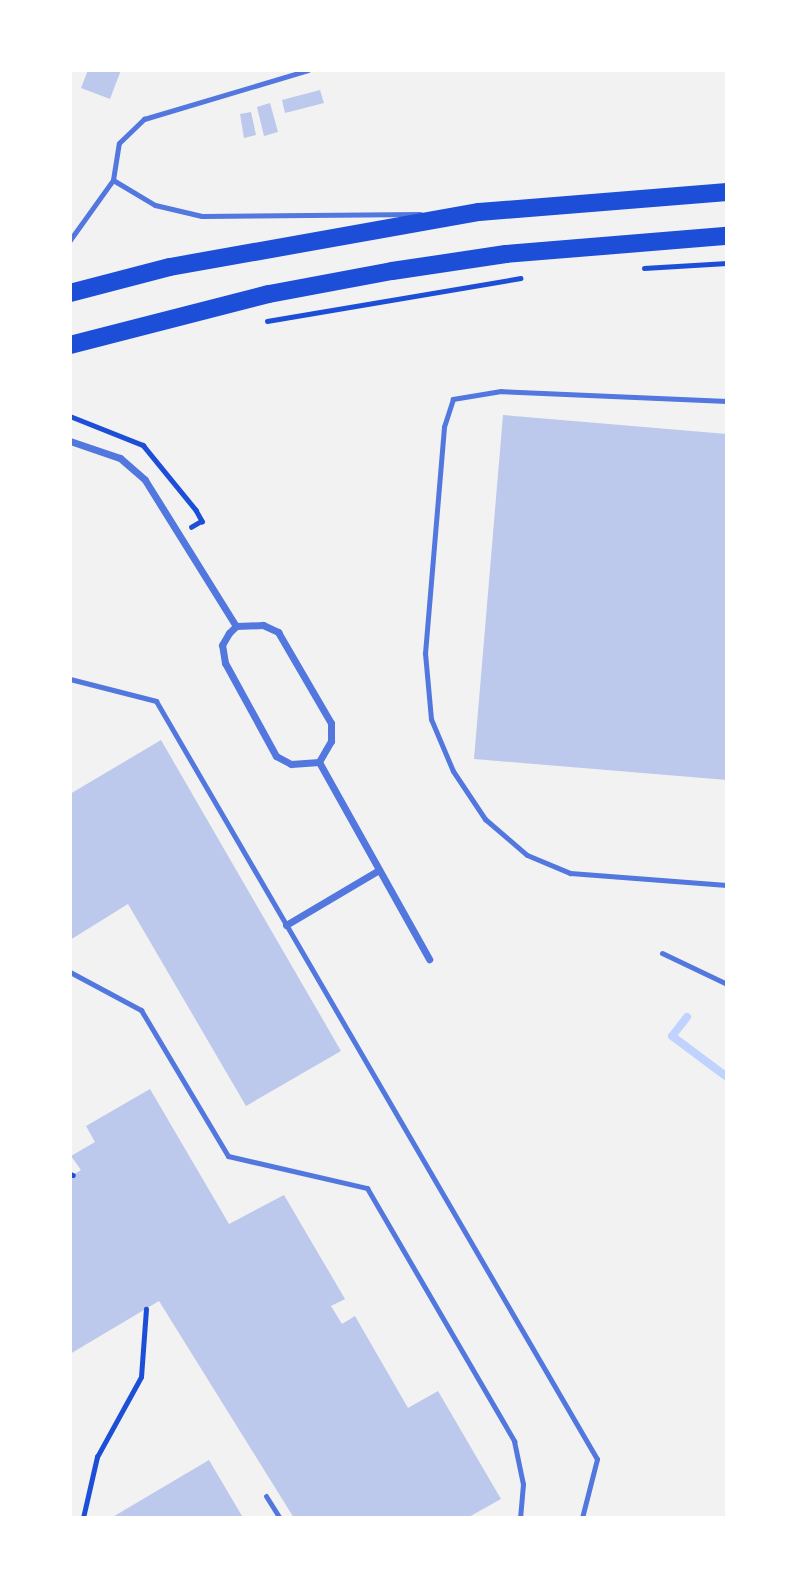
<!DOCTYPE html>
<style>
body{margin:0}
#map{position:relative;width:797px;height:1588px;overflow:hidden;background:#f2f2f2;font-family:"Public Sans",sans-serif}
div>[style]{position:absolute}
.stream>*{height:8px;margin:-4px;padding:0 4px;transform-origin:4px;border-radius:4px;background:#bfd3fe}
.building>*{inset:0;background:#bdc9ec}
.path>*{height:4.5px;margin:-2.25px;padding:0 2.25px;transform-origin:2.25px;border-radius:2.25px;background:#1d4ed8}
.service>*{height:5px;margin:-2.5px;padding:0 2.5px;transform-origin:2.5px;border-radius:2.5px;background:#5277de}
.minor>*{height:7px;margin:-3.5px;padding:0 3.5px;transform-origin:3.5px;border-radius:3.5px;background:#5277de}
.primary>*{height:18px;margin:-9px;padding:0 9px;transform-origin:9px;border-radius:9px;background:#1d4ed8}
span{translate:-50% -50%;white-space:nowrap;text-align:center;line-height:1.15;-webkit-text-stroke:6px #fff;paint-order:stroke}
.frame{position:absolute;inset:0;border:72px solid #fff;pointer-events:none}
</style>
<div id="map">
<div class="stream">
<i style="left:687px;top:1017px;width:24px;rotate:128deg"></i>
<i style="left:672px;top:1036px;width:69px;rotate:36.7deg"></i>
</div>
<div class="building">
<i style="clip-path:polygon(88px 70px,121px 70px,110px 99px,81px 88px)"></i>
<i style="clip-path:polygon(320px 90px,324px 103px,285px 113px,282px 100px)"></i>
<i style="clip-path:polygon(270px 103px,278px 132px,264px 136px,257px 107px)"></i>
<i style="clip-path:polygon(251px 112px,256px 135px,244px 138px,240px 114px)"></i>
<i style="clip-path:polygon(503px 415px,727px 434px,727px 780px,474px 759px)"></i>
<i style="clip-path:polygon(161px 740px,341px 1051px,246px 1106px,128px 904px,70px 940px,70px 794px)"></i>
<i style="clip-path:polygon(150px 1089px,229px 1224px,284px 1195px,345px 1299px,331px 1306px,342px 1324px,355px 1316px,408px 1408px,438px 1391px,501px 1499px,467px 1518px,294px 1518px,159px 1301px,70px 1354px,70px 1177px,81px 1170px,71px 1156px,95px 1142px,86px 1126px)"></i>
<i style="clip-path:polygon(209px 1460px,242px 1516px,111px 1518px)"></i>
</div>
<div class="path">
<i style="left:644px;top:268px;width:83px;rotate:-3.4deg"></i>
<i style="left:267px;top:321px;width:257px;rotate:-9.6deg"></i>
<i style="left:70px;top:416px;width:79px;rotate:21.7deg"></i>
<i style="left:143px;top:445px;width:84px;rotate:50.8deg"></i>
<i style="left:196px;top:510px;width:13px;rotate:61deg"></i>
<i style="left:202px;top:521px;width:12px;rotate:149deg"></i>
<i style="left:70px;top:1174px;width:3px;rotate:18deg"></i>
<i style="left:83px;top:1518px;width:63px;rotate:-77.1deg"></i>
<i style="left:97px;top:1457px;width:91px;rotate:-61.2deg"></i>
<i style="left:141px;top:1377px;width:68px;rotate:-85.8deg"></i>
</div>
<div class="service">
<i style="left:113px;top:180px;width:49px;rotate:30.8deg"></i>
<i style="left:155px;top:205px;width:48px;rotate:13.2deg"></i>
<i style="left:202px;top:216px;width:218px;rotate:-0.5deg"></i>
<i style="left:70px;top:240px;width:74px;rotate:-54.4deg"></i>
<i style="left:113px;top:180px;width:37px;rotate:-81deg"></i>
<i style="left:119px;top:143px;width:35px;rotate:-44deg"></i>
<i style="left:144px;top:119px;width:171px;rotate:-16.6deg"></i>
<i style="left:727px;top:401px;width:226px;rotate:-177.5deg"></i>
<i style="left:501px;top:391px;width:49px;rotate:170.5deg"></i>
<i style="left:453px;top:399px;width:29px;rotate:108deg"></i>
<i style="left:444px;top:427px;width:227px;rotate:94.8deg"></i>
<i style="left:425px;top:653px;width:66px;rotate:84.8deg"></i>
<i style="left:431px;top:719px;width:56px;rotate:67.1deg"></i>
<i style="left:453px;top:771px;width:58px;rotate:56.3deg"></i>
<i style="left:485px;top:819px;width:55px;rotate:40.6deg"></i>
<i style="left:527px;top:855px;width:47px;rotate:22.7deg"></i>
<i style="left:570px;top:873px;width:157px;rotate:4.4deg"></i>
<i style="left:70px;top:679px;width:89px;rotate:14.3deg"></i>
<i style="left:156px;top:701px;width:877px;rotate:59.81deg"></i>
<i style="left:597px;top:1459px;width:61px;rotate:104.3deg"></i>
<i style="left:662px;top:953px;width:72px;rotate:25.5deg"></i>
<i style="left:70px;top:972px;width:81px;rotate:28.2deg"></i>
<i style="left:141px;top:1010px;width:170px;rotate:59.2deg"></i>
<i style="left:228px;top:1156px;width:143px;rotate:13deg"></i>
<i style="left:367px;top:1188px;width:293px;rotate:59.8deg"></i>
<i style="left:514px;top:1441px;width:44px;rotate:78.2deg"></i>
<i style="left:523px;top:1484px;width:34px;rotate:95deg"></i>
<i style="left:266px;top:1496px;width:26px;rotate:58deg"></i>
</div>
<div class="minor">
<i style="left:70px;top:441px;width:53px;rotate:18.8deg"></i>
<i style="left:120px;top:458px;width:33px;rotate:41deg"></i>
<i style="left:145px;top:480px;width:172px;rotate:58.1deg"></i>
<i style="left:263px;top:625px;width:17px;rotate:25deg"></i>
<i style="left:278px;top:632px;width:105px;rotate:59.8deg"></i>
<i style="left:331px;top:723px;width:18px;rotate:90deg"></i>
<i style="left:331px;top:741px;width:24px;rotate:120deg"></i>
<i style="left:319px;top:762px;width:28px;rotate:176deg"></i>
<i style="left:291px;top:764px;width:17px;rotate:-152deg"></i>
<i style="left:276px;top:756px;width:106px;rotate:-118.7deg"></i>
<i style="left:225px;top:663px;width:18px;rotate:-99deg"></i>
<i style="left:222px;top:645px;width:14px;rotate:-60deg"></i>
<i style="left:229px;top:633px;width:10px;rotate:-45deg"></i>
<i style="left:236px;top:626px;width:27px;rotate:-2deg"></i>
<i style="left:319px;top:762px;width:226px;rotate:60.8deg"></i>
<i style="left:286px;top:925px;width:108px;rotate:-30.6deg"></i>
</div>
<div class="primary">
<i style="left:70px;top:293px;width:103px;rotate:-14.6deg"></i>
<i style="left:170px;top:267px;width:314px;rotate:-10.1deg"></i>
<i style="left:479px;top:212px;width:249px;rotate:-4.6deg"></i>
<i style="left:70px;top:345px;width:205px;rotate:-14.4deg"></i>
<i style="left:269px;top:294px;width:125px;rotate:-10.6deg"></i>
<i style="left:392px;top:271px;width:115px;rotate:-8.5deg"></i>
<i style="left:506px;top:254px;width:222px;rotate:-4.7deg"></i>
</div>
<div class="frame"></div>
</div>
